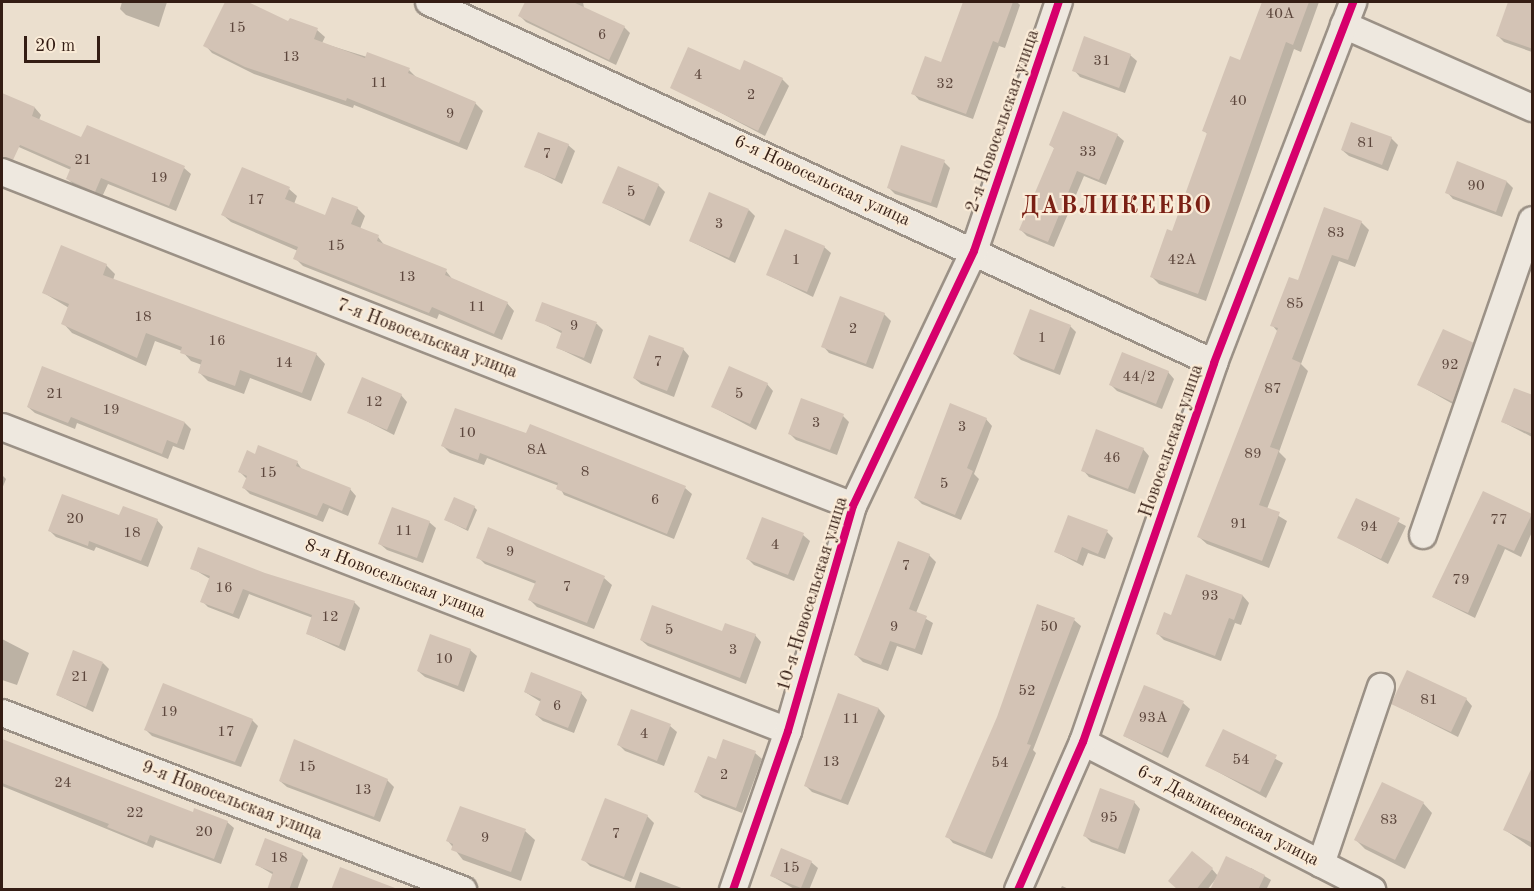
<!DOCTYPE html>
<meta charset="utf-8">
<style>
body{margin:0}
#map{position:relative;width:1534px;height:891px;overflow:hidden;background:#ebdfce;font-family:"Old Standard TT",serif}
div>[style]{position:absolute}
.shadow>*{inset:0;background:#0003}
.building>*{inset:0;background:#d3c3b5}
.roads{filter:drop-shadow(2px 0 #9b9186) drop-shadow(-2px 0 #9b9186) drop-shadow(0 2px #9b9186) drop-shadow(0 -2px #9b9186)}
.minor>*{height:26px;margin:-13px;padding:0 13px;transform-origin:13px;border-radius:13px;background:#eee8df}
.cycleway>*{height:8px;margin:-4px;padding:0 4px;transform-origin:4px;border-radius:4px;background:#d6006c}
span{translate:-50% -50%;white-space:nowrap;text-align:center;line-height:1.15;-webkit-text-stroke:4.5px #faebd7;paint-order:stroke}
.number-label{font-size:15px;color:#5c463c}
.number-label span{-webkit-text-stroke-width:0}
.street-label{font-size:18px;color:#341d14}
.district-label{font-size:24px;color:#7a1f14;font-weight:700;letter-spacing:1.5px}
.frame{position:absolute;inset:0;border:3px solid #341d14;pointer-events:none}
.scale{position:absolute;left:24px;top:36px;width:76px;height:27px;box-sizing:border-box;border:3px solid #341d14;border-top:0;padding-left:8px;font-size:18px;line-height:21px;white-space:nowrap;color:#341d14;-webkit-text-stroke:4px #faebd7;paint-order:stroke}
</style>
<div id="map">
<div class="shadow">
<i style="clip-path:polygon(122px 2px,167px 2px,159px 27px,126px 15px,120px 9px)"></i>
<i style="clip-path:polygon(226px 2px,245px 2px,289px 24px,317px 30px,325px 37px,322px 43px,409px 70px,416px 77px,475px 103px,483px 111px,467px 150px,354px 105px,353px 108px,254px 74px,212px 53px,205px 45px)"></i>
<i style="clip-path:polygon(527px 2px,583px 2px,584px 8px,624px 27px,630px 33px,616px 65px,526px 22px,520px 16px)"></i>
<i style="clip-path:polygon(965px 2px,1017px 2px,1020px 5px,1005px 48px,999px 46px,973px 119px,919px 100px,913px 93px,942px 64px)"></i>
<i style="clip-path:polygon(1263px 2px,1319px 2px,1301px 52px,1294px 49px,1206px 301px,1159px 284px,1151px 276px,1173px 233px,1208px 135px,1204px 130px,1241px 62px)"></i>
<i style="clip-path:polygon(1510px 2px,1532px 4px,1532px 52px,1504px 42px,1497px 35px)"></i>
<i style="clip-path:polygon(1130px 55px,1137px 61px,1125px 93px,1080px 77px,1074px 70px)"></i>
<i style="clip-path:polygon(741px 72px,782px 79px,789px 86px,765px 136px,672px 87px)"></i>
<i style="clip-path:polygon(2px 94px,35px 108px,41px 115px,39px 120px,82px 139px,184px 168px,191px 174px,176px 211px,108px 184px,102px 197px,74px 185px,68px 179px,71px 170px,12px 144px,2px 132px)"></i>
<i style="clip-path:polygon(1117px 135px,1124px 141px,1106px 185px,1084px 176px,1054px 247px,1027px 236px,1021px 230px,1055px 149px,1051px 145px)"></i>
<i style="clip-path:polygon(1391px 138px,1398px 145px,1388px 171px,1349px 156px,1342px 150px)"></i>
<i style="clip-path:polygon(568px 145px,575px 151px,562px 184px,526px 166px)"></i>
<i style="clip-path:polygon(944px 162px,950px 168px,937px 208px,895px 194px,888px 187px)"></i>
<i style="clip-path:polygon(1458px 163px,1507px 182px,1513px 188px,1502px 217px,1453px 199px,1447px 192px)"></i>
<i style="clip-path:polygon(243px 169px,289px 189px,297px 196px,294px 204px,326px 217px,357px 208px,365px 216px,360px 229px,378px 237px,385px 246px,446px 271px,453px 280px,507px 303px,514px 311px,502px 340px,439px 314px,437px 319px,303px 266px,295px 258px,298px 251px,231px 222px,223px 215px)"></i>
<i style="clip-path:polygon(658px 185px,665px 192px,650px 226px,604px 203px)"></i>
<i style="clip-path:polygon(749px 210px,755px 216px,735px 263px,690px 241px)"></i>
<i style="clip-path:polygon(1361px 222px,1369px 230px,1355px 267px,1339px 261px,1301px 364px,1308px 371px,1279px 452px,1286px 459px,1267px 509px,1287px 521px,1269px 568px,1207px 544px,1199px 537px,1278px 332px,1272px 325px,1298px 282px)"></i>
<i style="clip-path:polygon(824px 247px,831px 253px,813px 297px,768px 275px)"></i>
<i style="clip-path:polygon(106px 265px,115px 274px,113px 280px,316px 354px,325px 364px,311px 401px,250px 378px,244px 394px,208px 381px,199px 372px,202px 365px,191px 361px,182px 351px,155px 341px,146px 366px,72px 333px,63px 323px,69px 308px,44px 293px)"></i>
<i style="clip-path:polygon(543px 304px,597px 324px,603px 330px,591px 364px,558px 348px,563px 334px,537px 320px)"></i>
<i style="clip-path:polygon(884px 314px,891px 321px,873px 369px,829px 353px,823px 346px)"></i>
<i style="clip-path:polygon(1070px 326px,1076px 332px,1060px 375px,1021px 360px,1014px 354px)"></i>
<i style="clip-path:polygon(1473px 344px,1479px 350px,1460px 408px,1419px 385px)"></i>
<i style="clip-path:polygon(683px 349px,689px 356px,674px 397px,641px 384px,634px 378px)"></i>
<i style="clip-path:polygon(43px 368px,185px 423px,191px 429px,184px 450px,173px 446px,168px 459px,77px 423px,75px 429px,35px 413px,28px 407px)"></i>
<i style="clip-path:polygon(1168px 372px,1174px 379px,1162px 409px,1117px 391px,1111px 385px)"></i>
<i style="clip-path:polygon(767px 384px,773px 391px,756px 430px,713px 407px)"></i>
<i style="clip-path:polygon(401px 395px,407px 402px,394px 435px,349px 412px)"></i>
<i style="clip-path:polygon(1532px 397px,1532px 437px,1503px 422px)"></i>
<i style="clip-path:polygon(843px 416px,849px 422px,837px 455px,796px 440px,789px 433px)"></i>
<i style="clip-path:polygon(986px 419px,992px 426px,974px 474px,979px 479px,961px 520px,922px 504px,916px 498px)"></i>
<i style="clip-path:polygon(443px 446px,685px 488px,692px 494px,674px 539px,564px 495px,559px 486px,487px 458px,484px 465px,450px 453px)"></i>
<i style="clip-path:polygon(1143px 449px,1149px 456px,1135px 494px,1089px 477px,1083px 470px)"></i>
<i style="clip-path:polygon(256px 456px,297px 462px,303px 471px,350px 489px,356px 496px,348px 516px,329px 508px,323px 522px,250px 494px,244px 488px,247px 479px,240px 472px)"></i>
<i style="clip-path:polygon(2px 475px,6px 479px,2px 489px)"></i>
<i style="clip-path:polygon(1357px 500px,1406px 526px,1388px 564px,1339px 538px)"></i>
<i style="clip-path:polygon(474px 507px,477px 510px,468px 531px,446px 520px)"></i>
<i style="clip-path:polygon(1531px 515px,1532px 532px,1521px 557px,1505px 549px,1475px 618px,1433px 597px)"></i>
<i style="clip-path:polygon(120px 517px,157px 520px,163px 527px,148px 567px,96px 547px,94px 551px,56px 537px,49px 530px)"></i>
<i style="clip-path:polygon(429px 522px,436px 528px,423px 563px,387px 550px,380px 544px)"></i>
<i style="clip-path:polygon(489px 529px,604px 578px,612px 585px,594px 629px,537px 607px,530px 600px,536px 584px,485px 564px,478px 557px)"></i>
<i style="clip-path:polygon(1107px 532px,1113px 538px,1105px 559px,1088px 553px,1083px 566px,1056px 552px)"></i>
<i style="clip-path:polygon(803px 535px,810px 541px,794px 581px,754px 565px,748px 559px)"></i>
<i style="clip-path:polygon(929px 555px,936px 562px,916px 613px,933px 623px,922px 655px,897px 646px,888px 671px,863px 662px,856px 655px)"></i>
<i style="clip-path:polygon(192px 568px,264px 575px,354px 602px,360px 608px,345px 651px,308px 634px,313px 618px,249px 594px,239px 619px,208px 607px,202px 601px,210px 579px)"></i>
<i style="clip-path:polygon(1187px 576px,1243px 596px,1249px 603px,1241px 625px,1235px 623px,1221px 661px,1164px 640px,1157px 633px,1172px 617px)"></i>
<i style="clip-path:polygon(1074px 620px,1081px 626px,1033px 750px,1036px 753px,992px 859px,953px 843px,947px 836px)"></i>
<i style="clip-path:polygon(723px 633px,755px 635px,761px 642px,746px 684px,648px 646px,641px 640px)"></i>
<i style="clip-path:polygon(2px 639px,29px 653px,17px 685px,2px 680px)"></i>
<i style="clip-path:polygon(470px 650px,477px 656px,464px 692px,425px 677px,418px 671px)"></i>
<i style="clip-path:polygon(103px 663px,109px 669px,93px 712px,57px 695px)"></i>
<i style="clip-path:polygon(525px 692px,581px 693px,587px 700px,574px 733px,543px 721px,536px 715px,541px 702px)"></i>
<i style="clip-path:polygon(839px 694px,879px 709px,885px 716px,848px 805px,812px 792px,805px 785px)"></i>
<i style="clip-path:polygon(1466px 699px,1472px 706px,1458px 737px,1393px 704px)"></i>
<i style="clip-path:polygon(1183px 703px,1190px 709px,1168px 758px,1124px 736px)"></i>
<i style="clip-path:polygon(252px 720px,258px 726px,241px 767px,152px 736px,145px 729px)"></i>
<i style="clip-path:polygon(670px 726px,677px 732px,664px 766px,625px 751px,619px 745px)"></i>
<i style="clip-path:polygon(1224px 731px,1283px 763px,1266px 798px,1207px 766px)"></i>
<i style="clip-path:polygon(2px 740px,194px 814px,227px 822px,234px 828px,221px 864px,156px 840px,153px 848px,2px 786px)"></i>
<i style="clip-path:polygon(724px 741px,755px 753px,762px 759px,742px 813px,703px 798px,696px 792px,717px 761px)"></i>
<i style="clip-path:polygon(1532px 779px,1532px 848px,1505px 830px)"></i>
<i style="clip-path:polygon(387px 780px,394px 787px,380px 822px,287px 787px,280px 781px)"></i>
<i style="clip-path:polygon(1134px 802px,1140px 809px,1125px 854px,1091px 842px,1085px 836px)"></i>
<i style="clip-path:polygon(1423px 803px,1432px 813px,1405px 869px,1365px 849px,1356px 840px)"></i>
<i style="clip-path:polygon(647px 816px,654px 823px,631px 882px,590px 866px,583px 859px)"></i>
<i style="clip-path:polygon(525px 831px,535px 840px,521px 881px,463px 860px,448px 841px)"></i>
<i style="clip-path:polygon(302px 854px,308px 860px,297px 890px,274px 890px,274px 875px,257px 865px)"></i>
<i style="clip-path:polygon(811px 862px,818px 868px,809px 890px,796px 890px,772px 876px)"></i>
<i style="clip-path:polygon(1251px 868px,1271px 880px,1266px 890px,1240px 890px)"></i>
<i style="clip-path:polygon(1212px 869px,1218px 876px,1207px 890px,1179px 890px)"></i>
<i style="clip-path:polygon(640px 872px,684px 889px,685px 890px,634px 890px)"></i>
<i style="clip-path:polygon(1062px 886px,1071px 890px,1060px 890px)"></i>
</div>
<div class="building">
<i style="clip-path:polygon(225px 2px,248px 2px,288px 21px,290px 18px,318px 28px,314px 39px,365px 58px,367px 52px,410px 68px,408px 73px,476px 102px,459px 143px,347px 98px,346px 101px,245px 67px,203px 46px)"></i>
<i style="clip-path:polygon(525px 2px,573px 2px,625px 26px,609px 60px,518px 16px)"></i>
<i style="clip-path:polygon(963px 2px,1013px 2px,998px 43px,993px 41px,966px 114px,911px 94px,925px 56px,941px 62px)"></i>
<i style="clip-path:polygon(1262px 2px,1309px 2px,1293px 45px,1286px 42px,1198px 294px,1150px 277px,1167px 229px,1172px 231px,1207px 133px,1202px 131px,1230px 56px,1240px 60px)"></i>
<i style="clip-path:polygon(1508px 2px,1533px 2px,1533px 49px,1496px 36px)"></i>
<i style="clip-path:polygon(1084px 36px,1131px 54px,1119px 88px,1072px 71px)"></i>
<i style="clip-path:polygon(688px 47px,740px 70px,744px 60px,783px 78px,758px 131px,670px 88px)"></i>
<i style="clip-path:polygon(2px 93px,35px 107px,32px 116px,81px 137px,87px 125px,185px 166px,169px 206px,101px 178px,95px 192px,66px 179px,71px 167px,20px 145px,13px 160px,2px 157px)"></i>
<i style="clip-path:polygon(1063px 111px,1118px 134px,1099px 180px,1077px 171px,1048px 242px,1019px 230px,1054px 148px,1049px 145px)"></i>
<i style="clip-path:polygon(1351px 122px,1392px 137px,1382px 165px,1341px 150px)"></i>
<i style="clip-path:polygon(538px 132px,569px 144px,555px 179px,524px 167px)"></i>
<i style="clip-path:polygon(901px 145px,945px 160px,931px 203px,887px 188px)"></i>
<i style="clip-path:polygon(1457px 161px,1507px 181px,1496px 212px,1445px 193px)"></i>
<i style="clip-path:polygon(618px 166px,659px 184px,644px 220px,602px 203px)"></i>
<i style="clip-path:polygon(242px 167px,290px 187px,285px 199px,325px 215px,332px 197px,358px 207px,351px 224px,379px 235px,377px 241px,447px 269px,445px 275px,508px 302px,494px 334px,432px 307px,429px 313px,293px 259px,298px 247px,221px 215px)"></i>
<i style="clip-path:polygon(709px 192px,749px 209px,729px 258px,689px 241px)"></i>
<i style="clip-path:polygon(1324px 207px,1362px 221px,1348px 260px,1332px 255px,1292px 359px,1301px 363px,1270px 447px,1279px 450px,1259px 505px,1280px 512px,1262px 561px,1197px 537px,1278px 328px,1270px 326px,1289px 277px,1298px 280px)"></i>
<i style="clip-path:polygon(785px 229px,825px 246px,807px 292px,766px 275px)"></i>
<i style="clip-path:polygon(61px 245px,107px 264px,103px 275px,317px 353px,302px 393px,240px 370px,235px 386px,198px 373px,202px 360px,180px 353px,182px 347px,146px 333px,137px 358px,61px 324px,69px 304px,42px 293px)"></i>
<i style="clip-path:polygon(840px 296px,885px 313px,866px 364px,821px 347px)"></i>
<i style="clip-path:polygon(542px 302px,597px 322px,584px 358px,556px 348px,562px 331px,535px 321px)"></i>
<i style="clip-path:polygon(1030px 309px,1071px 325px,1054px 370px,1013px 354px)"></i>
<i style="clip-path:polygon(1443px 329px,1474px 343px,1453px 402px,1417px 385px)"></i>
<i style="clip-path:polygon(649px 335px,684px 348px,667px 391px,633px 378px)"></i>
<i style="clip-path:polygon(1122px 352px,1169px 371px,1156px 404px,1109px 385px)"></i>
<i style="clip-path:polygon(42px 366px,185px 422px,177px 444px,167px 440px,162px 454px,71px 417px,68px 423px,27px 407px)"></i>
<i style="clip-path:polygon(729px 366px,768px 383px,750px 424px,711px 407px)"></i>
<i style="clip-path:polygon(362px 377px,402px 394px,387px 430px,347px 413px)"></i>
<i style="clip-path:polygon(1514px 388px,1533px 395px,1533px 434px,1501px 422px)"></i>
<i style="clip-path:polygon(801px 398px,844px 414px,830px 450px,788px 434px)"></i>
<i style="clip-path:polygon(950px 403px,987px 418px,967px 468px,973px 471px,955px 515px,914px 498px)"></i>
<i style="clip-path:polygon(455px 408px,526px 433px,530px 424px,686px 486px,667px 534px,556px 489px,558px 483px,480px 453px,478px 460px,441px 446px)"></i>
<i style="clip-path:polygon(1096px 429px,1144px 448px,1128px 489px,1081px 471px)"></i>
<i style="clip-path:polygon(258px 445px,298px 461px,296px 466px,351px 488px,342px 511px,323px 503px,317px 516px,242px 488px,247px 476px,238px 472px,247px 450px,255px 454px)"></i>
<i style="clip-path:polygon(1483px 491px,1532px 514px,1514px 551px,1498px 544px,1468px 613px,1432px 597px)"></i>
<i style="clip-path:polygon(62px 494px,119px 515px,123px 506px,158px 519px,141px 561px,89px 541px,88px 546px,48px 531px)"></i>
<i style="clip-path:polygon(454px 497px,475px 506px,466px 529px,444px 520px)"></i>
<i style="clip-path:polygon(1356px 498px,1400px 518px,1381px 559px,1337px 538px)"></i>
<i style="clip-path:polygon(392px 507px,430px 521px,417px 558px,378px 544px)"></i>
<i style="clip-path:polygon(1068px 515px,1108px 530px,1098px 554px,1082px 547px,1077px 561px,1054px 552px)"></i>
<i style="clip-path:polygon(762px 517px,804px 533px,788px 575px,746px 559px)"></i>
<i style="clip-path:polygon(488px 527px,605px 576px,587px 623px,528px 600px,536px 581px,476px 558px)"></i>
<i style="clip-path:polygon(898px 541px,930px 554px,909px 609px,927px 616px,915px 649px,890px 641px,881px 665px,854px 655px)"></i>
<i style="clip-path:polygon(198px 547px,265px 573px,355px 601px,339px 646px,306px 634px,312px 615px,243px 589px,233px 614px,200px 602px,210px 576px,190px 569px)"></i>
<i style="clip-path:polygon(1186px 574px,1243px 595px,1234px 620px,1229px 618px,1215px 656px,1156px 634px,1164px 612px,1171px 615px)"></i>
<i style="clip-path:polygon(1037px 604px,1075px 618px,1027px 744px,1031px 745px,985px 853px,945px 837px,997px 717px)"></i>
<i style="clip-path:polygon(652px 605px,722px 631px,725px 623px,756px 634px,740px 678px,640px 640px)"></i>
<i style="clip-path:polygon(430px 634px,471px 649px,458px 686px,417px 671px)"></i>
<i style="clip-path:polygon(73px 650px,103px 662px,86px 707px,56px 695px)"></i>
<i style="clip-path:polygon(1407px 670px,1467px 698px,1451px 732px,1391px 704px)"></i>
<i style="clip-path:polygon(531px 672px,582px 692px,568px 728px,535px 715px,541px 699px,524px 692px)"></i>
<i style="clip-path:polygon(163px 683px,253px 719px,235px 762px,144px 730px)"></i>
<i style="clip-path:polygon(1144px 685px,1184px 701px,1162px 753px,1123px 736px)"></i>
<i style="clip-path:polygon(838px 693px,879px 708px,841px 800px,804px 786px)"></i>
<i style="clip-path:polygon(631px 709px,671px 724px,657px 761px,617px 745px)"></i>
<i style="clip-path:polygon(1223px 729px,1277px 755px,1260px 792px,1205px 766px)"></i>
<i style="clip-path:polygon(2px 739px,193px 812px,194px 808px,228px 821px,214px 859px,150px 835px,147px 843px,107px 827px,109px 824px,2px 783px)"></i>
<i style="clip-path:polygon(294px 739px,388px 779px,374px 817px,279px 781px)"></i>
<i style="clip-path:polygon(723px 739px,756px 751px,736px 808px,694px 792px,708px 756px,716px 759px)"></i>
<i style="clip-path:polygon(1533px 765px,1533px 843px,1503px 830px)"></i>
<i style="clip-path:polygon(1382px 782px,1424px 802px,1395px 860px,1354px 840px)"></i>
<i style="clip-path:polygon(1100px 788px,1135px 801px,1118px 849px,1083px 836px)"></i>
<i style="clip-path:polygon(605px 798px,648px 815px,624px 877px,581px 860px)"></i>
<i style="clip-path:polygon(460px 806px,526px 829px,511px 872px,451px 850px,453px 844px,446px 841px)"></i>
<i style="clip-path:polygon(265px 838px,303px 853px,289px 890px,267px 890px,273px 872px,255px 865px)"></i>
<i style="clip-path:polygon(781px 848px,812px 861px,801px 888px,770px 876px)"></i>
<i style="clip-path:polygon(1192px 851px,1213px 868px,1196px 890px,1178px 890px,1168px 881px)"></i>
<i style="clip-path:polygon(1226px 856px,1265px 875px,1258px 890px,1210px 890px)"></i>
<i style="clip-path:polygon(340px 867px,395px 888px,395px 890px,331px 890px)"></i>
</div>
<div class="roads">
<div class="minor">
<i style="left:429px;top:2px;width:864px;rotate:24.7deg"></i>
<i style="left:1344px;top:25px;width:206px;rotate:23.8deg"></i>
<i style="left:2px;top:172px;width:914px;rotate:21.43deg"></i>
<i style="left:2px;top:427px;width:843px;rotate:21.14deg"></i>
<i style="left:1423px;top:535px;width:333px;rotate:-70.9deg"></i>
<i style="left:2px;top:713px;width:494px;rotate:21deg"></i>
<i style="left:1083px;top:742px;width:325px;rotate:27.1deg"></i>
<i style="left:1321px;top:864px;width:187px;rotate:-71.3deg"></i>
<i style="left:733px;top:890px;width:168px;rotate:-70.9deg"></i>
<i style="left:788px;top:731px;width:234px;rotate:-73.9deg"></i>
<i style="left:853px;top:506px;width:282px;rotate:-64.6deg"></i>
<i style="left:974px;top:251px;width:263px;rotate:-71.2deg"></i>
<i style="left:1018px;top:890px;width:162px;rotate:-66.3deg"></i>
<i style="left:1083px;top:742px;width:401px;rotate:-70.9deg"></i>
<i style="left:1214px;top:363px;width:387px;rotate:-68.9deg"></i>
</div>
</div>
<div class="cycleway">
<i style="left:733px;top:890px;width:168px;rotate:-70.9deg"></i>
<i style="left:788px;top:731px;width:234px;rotate:-73.9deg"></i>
<i style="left:853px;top:506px;width:282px;rotate:-64.6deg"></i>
<i style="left:974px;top:251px;width:263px;rotate:-71.2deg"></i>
<i style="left:1018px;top:890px;width:162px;rotate:-66.3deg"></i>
<i style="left:1083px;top:742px;width:401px;rotate:-70.9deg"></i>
<i style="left:1214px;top:363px;width:387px;rotate:-68.9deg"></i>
</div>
<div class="number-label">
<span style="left:1280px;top:15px">40А</span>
<span style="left:237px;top:29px">15</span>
<span style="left:602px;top:36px">6</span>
<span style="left:291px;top:58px">13</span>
<span style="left:1102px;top:62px">31</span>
<span style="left:698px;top:76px">4</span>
<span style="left:379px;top:84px">11</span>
<span style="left:945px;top:85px">32</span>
<span style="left:751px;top:96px">2</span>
<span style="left:1238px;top:102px">40</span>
<span style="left:450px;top:115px">9</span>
<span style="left:1366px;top:144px">81</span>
<span style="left:1088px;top:153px">33</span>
<span style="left:547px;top:155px">7</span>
<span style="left:83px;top:161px">21</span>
<span style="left:159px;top:179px">19</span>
<span style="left:1476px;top:187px">90</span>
<span style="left:631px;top:193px">5</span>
<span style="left:256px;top:201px">17</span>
<span style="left:719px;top:225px">3</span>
<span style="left:1336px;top:234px">83</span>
<span style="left:336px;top:247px">15</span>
<span style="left:796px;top:261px">1</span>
<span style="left:1182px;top:261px">42А</span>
<span style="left:407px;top:278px">13</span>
<span style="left:1295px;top:305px">85</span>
<span style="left:477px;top:308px">11</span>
<span style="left:143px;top:318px">18</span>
<span style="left:574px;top:327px">9</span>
<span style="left:853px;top:330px">2</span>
<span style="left:1042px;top:339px">1</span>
<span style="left:217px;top:342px">16</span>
<span style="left:658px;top:363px">7</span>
<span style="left:284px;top:364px">14</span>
<span style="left:1450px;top:366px">92</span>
<span style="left:1139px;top:378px">44/2</span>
<span style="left:1273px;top:390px">87</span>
<span style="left:55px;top:395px">21</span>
<span style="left:739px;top:395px">5</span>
<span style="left:374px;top:403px">12</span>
<span style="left:111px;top:411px">19</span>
<span style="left:816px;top:424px">3</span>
<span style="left:962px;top:428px">3</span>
<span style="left:467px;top:434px">10</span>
<span style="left:537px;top:451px">8А</span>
<span style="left:1253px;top:455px">89</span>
<span style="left:1112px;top:459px">46</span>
<span style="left:585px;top:473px">8</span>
<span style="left:268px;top:474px">15</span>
<span style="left:944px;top:485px">5</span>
<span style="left:655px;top:501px">6</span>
<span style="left:75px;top:520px">20</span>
<span style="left:1499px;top:521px">77</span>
<span style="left:1239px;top:525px">91</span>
<span style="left:1369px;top:528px">94</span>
<span style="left:404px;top:532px">11</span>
<span style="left:132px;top:534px">18</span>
<span style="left:775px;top:546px">4</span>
<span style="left:510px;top:553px">9</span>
<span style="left:906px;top:567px">7</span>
<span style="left:1461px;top:581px">79</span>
<span style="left:567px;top:588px">7</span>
<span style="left:224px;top:589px">16</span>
<span style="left:1210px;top:597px">93</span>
<span style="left:330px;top:618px">12</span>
<span style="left:894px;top:628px">9</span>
<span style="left:1049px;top:628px">50</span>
<span style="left:669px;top:631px">5</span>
<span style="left:733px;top:651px">3</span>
<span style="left:444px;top:660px">10</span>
<span style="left:80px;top:678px">21</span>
<span style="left:1027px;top:692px">52</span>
<span style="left:1429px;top:701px">81</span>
<span style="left:557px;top:707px">6</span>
<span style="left:169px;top:713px">19</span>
<span style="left:1153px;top:719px">93А</span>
<span style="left:851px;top:720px">11</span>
<span style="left:226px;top:733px">17</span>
<span style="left:644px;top:735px">4</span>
<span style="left:1241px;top:761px">54</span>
<span style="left:831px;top:763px">13</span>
<span style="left:1000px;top:764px">54</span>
<span style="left:307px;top:768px">15</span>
<span style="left:724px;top:776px">2</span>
<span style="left:63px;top:784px">24</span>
<span style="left:363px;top:791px">13</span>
<span style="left:135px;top:814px">22</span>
<span style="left:1109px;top:819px">95</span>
<span style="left:1389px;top:821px">83</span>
<span style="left:204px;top:833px">20</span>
<span style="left:616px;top:835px">7</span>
<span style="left:485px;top:839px">9</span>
<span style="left:279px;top:859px">18</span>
<span style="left:791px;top:869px">15</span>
</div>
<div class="street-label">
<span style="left:1003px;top:121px;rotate:-71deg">2-я Новосельская улица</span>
<span style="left:822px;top:181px;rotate:25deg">6-я Новосельская улица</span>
<span style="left:427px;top:339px;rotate:21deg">7-я Новосельская улица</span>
<span style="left:1172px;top:441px;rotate:-71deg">Новосельская улица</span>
<span style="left:395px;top:579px;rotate:21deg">8-я Новосельская улица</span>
<span style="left:813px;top:594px;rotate:-73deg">10-я Новосельская улица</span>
<span style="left:232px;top:801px;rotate:21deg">9-я Новосельская улица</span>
<span style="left:1228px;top:816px;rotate:27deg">6-я Давликеевская улица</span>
</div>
<div class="district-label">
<span style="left:1117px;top:208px">ДАВЛИКЕЕВО</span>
</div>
<div class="frame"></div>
<div class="scale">20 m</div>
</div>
